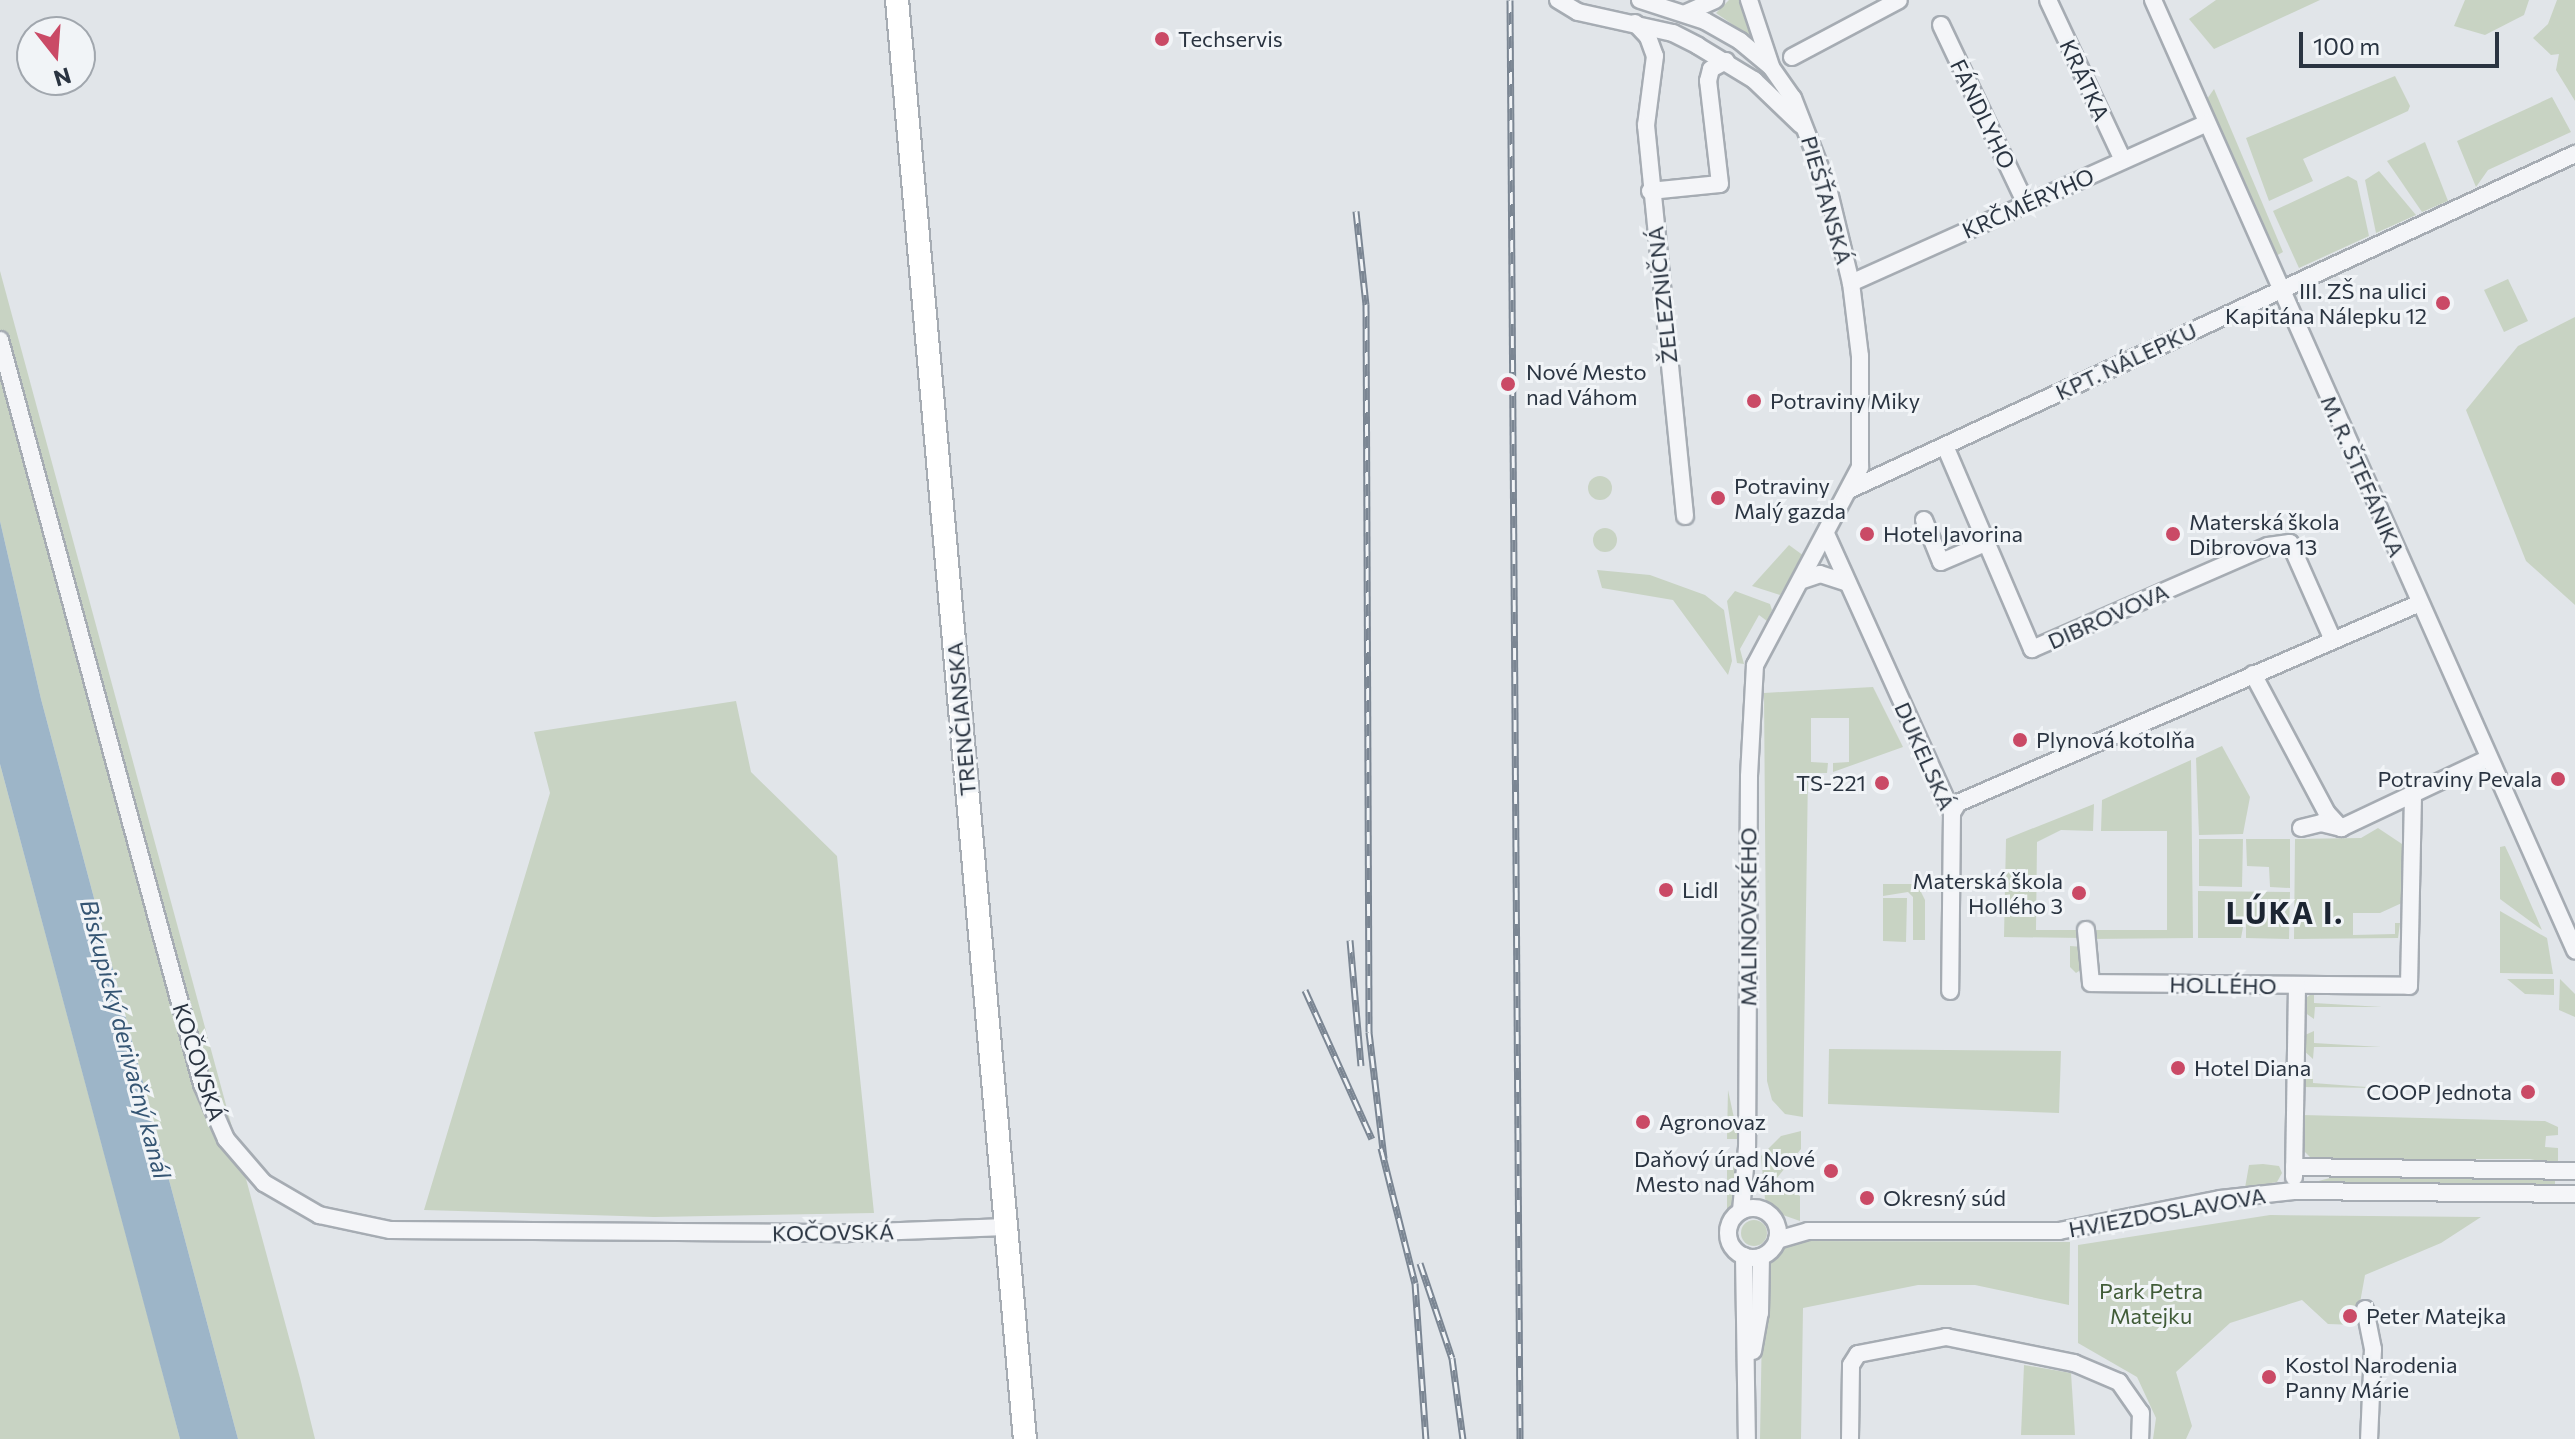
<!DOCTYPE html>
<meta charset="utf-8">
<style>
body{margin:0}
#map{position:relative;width:2575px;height:1439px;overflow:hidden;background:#e1e5e9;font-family:Commissioner,sans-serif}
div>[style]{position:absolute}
.green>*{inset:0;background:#c8d3c3}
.round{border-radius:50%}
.water>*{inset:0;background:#9db5c8}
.roads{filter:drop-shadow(2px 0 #a6acb3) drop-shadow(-2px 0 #a6acb3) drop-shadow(0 2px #a6acb3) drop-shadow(0 -2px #a6acb3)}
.minor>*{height:16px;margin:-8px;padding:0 8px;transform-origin:8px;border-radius:8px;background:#f4f5f8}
.minor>.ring{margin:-8px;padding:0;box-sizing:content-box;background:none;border:16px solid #f4f5f8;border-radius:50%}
.major>*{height:22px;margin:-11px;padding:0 11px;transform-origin:11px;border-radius:11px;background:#fff}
.rail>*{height:7px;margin-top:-3.5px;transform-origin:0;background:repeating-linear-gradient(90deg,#f1f4f7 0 12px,#7b8693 0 24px);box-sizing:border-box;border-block:2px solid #7b8693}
.dots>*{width:22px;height:22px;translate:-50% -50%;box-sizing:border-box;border:4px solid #f1f4f7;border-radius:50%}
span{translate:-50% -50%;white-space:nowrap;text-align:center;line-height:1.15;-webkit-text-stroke:6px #f1f4f7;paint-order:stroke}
.poi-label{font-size:22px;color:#2a3441}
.left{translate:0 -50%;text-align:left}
.right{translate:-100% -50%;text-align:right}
.street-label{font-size:22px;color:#2a3441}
.park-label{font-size:22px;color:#415c38}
.water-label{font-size:24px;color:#355573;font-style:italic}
.district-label{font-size:30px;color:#1c2532;font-weight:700;letter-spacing:2px}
.north{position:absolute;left:16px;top:16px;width:80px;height:80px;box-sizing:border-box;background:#f1f4f7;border:2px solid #a1a7ae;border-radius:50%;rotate:163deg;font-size:22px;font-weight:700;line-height:32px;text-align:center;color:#2a3441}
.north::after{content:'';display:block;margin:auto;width:28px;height:36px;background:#ca4a66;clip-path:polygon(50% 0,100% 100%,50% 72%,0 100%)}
.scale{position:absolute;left:2299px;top:32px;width:200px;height:36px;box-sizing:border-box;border:4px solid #2a3441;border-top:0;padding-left:10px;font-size:24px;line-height:28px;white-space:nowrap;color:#2a3441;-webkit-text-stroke:6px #f1f4f7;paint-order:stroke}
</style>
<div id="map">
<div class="green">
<i style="clip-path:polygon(1729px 0,1741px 0,1755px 40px,1716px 13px)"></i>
<i style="clip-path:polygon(2216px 0,2320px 0,2214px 49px,2189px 19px)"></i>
<i style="clip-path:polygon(2465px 0,2529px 0,2524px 15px,2485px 35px,2454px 26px)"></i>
<i style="clip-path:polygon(2557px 0,2575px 0,2575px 101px,2556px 70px,2559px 54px,2551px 55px,2533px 38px,2548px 24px)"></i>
<i style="clip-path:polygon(2395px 76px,2410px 106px,2408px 111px,2303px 159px,2313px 181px,2269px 201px,2246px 138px)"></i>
<i style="clip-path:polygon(2214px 89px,2283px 252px,2274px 257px,2207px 99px)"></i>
<i style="clip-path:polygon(2552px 97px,2571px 132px,2488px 170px,2476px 187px,2457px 141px)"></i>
<i style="clip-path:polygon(2425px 142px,2448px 201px,2422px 212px,2387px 161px)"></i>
<i style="clip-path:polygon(2379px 171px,2416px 215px,2376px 233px,2365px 180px)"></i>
<i style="clip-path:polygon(2348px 176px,2357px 181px,2369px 236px,2299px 268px,2273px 211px)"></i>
<i style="clip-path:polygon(0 271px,300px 1378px,315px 1439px,238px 1439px,41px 699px,0 521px)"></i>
<i style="clip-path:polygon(2508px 279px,2528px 321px,2504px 332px,2484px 290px)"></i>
<i style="clip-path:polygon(2575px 317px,2575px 605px,2526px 561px,2466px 410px,2518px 346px)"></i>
<i class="round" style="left:1588px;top:476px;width:24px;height:24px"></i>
<i class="round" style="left:1593px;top:528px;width:24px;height:24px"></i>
<i style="clip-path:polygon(1789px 545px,1804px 556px,1780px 595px,1752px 586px)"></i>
<i style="clip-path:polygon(1597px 570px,1650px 575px,1705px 595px,1724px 610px,1732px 661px,1728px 675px,1673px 600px,1602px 588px)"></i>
<i style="clip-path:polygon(1735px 591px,1770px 604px,1772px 610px,1767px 621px,1759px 615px,1740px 649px,1744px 664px,1737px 663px,1727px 601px)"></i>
<i style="clip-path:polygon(1873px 687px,1903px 747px,1833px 772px,1833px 763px,1849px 762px,1849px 718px,1811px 718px,1811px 762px,1828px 763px,1827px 773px,1808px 773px,1803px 1117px,1785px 1114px,1772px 1100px,1767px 1081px,1764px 693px)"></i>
<i style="clip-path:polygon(736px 701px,751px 772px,837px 856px,874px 1213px,654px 1217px,424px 1210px,550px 793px,534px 732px)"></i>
<i style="clip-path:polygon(2222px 746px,2250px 797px,2243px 834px,2199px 835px,2196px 758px)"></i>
<i style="clip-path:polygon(2191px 760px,2193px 938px,2089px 939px,2089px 930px,2167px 930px,2167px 831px,2101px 831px,2102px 800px)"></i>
<i style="clip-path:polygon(0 764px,153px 1336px,180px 1439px,0 1439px)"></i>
<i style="clip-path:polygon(2094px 804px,2093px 831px,2061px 830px,2037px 842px,2036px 930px,2082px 930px,2082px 938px,2004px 937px,2006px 839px)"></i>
<i style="clip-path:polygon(2378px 828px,2405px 846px,2404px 902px,2380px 913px,2353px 913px,2353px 935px,2395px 934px,2395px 923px,2400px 923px,2398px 938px,2294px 939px,2295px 839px,2361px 838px)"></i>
<i style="clip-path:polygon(2199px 839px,2243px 839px,2242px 887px,2199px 886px)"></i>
<i style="clip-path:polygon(2246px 839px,2290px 839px,2290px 888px,2270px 887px,2269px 867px,2247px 866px)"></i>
<i style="clip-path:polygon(2505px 846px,2512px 861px,2542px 930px,2500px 899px,2500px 847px)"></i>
<i style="clip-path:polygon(1883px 884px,1917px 884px,1925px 900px,1925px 940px,1913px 940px,1913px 897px,1908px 892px,1883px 896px)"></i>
<i style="clip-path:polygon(2198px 891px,2290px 892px,2289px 939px,2246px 938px,2246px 911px,2241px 938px,2198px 938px)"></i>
<i style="clip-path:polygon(1883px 898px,1907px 898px,1906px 942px,1883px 941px)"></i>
<i style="clip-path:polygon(2500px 911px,2547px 938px,2553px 974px,2500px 973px)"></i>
<i style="clip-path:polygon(2070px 946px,2083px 947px,2082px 969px,2076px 973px,2070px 967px)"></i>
<i style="clip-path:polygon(2507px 979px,2554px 979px,2554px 995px,2525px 994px)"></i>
<i style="clip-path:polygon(2560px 979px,2575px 994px,2575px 1017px,2559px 1010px)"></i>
<i style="clip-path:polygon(2314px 992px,2314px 1003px,2382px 1007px,2315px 1007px,2314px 1019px,2304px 1012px,2303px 1000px)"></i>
<i style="clip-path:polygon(2314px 1031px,2314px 1043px,2381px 1047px,2314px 1047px,2313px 1059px,2302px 1049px,2305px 1035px)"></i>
<i style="clip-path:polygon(1829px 1049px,2061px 1051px,2059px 1113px,1828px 1104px)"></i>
<i style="clip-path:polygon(2313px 1071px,2313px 1083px,2380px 1088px,2302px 1087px,2303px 1076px)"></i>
<i style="clip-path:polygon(1728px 1090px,1737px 1132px,1737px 1139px,1727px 1139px)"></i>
<i style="clip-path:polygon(2302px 1115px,2545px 1121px,2558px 1127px,2558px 1135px,2546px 1136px,2545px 1147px,2558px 1148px,2558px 1165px,2530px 1159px,2312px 1159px,2302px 1149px)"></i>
<i style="clip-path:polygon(1801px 1131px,1801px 1149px,1776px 1179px,1800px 1196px,1800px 1221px,1780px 1214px,1765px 1199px,1761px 1156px,1781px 1136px)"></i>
<i style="clip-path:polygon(1727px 1154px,1737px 1155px,1737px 1195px,1727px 1217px)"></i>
<i style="clip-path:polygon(2263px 1164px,2279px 1166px,2282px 1173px,2277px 1182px,2245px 1188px,2249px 1165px)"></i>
<i style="clip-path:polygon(2352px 1172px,2555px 1176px,2555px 1187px,2317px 1187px,2315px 1182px)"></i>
<i style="clip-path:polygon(2270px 1215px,2481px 1217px,2441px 1243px,2365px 1275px,2356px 1325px,2328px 1324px,2302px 1300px,2230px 1323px,2176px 1372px,2192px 1426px,2186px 1439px,2153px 1439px,2156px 1418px,2137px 1377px,2078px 1343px,2078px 1245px)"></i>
<i class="round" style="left:1741px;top:1220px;width:26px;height:26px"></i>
<i style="clip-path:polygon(1801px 1241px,2070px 1242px,2069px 1305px,1975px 1285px,1918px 1285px,1803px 1308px,1801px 1439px,1760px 1439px,1763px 1271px,1784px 1247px)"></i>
<i style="clip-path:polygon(2024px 1365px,2071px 1373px,2075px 1435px,2021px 1435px)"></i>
</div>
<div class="water">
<i style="clip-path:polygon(0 521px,41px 699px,238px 1439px,180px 1439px,0 764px)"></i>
</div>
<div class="roads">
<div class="minor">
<i style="left:1558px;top:0;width:23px;rotate:31deg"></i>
<i style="left:1578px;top:12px;width:97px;rotate:12.5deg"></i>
<i style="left:1673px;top:33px;width:28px;rotate:27deg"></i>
<i style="left:1698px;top:46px;width:66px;rotate:31.3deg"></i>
<i style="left:1754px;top:80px;width:65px;rotate:43.8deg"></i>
<i style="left:1640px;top:0;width:68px;rotate:17.9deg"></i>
<i style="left:1705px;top:21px;width:40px;rotate:29.7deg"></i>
<i style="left:1740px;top:41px;width:40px;rotate:40deg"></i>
<i style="left:1771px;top:67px;width:38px;rotate:55deg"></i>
<i style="left:1793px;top:98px;width:97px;rotate:68.7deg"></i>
<i style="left:1828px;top:188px;width:98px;rotate:76.4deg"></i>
<i style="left:1851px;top:283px;width:74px;rotate:83deg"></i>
<i style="left:1860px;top:356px;width:111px;rotate:90deg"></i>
<i style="left:1860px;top:467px;width:224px;rotate:117.9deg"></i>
<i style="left:1755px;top:665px;width:112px;rotate:93.1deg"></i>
<i style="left:1749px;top:777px;width:370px;rotate:90.3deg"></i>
<i style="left:1747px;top:1147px;width:64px;rotate:95.4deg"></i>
<i style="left:1749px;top:0;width:70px;rotate:71.6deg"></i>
<i style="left:2048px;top:0;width:177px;rotate:64.9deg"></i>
<i style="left:2153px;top:0;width:1040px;rotate:66.05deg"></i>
<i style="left:1686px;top:13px;width:32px;rotate:-24deg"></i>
<i style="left:1635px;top:23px;width:19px;rotate:47deg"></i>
<i style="left:1648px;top:37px;width:20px;rotate:70deg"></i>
<i style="left:1655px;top:56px;width:70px;rotate:97.4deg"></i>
<i style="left:1646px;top:125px;width:393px;rotate:84.3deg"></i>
<i style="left:1941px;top:25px;width:198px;rotate:64.6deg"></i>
<i style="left:1792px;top:57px;width:121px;rotate:-28deg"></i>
<i style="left:1650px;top:191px;width:70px;rotate:-5.7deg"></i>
<i style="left:1720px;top:184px;width:104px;rotate:-96.6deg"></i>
<i style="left:1708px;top:81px;width:12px;rotate:-76deg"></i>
<i style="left:1711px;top:69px;width:17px;rotate:-28deg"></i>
<i style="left:1851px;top:283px;width:390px;rotate:-24.2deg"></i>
<i style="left:0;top:340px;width:771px;rotate:74.81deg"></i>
<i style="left:202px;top:1084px;width:60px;rotate:66.4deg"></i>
<i style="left:226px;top:1139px;width:58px;rotate:49.2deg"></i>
<i style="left:264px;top:1183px;width:64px;rotate:30.2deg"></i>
<i style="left:319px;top:1215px;width:73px;rotate:11.9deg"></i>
<i style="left:390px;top:1230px;width:458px;rotate:0.4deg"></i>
<i style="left:848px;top:1233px;width:158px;rotate:-2.2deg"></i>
<i style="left:1945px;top:446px;width:221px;rotate:66.8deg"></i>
<i style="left:2032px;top:649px;width:257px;rotate:-23.6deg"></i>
<i style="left:2268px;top:546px;width:22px;rotate:-8deg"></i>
<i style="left:2290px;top:543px;width:106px;rotate:66.1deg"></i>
<i style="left:1851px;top:489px;width:798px;rotate:-24.83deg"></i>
<i style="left:1924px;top:520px;width:45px;rotate:68deg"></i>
<i style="left:1941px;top:562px;width:51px;rotate:-23.1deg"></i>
<i style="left:1827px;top:536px;width:304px;rotate:65.7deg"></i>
<i style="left:1952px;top:813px;width:178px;rotate:90.6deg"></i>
<i style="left:1803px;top:580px;width:18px;rotate:-19deg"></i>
<i style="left:1820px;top:574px;width:29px;rotate:18deg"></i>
<i style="left:2253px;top:674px;width:157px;rotate:62deg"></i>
<i style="left:2327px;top:813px;width:21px;rotate:47deg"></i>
<i style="left:1952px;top:813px;width:12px;rotate:-59deg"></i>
<i style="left:1958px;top:803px;width:503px;rotate:-23.41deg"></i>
<i style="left:2301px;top:828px;width:21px;rotate:-14deg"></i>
<i style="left:2321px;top:823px;width:21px;rotate:14deg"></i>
<i style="left:2341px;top:828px;width:161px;rotate:-25.3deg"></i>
<i style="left:2086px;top:930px;width:53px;rotate:84.6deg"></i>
<i style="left:2091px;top:983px;width:318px;rotate:0.5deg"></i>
<i style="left:2409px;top:986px;width:190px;rotate:-88.8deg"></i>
<i style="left:2294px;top:1167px;width:281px;rotate:0.8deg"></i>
<i style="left:2294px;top:1177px;width:191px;rotate:-89.1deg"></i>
<i class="ring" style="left:1728px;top:1208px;width:34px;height:34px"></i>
<i style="left:1777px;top:1240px;width:32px;rotate:-16deg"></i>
<i style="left:1808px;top:1231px;width:251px"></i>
<i style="left:2059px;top:1231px;width:164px;rotate:-11.2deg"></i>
<i style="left:2220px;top:1199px;width:74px;rotate:-6.2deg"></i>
<i style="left:2294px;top:1191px;width:281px;rotate:0.6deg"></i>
<i style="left:1744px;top:1256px;width:183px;rotate:89.1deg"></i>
<i style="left:2365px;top:1309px;width:41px;rotate:78.7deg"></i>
<i style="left:2373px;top:1349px;width:90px;rotate:92.5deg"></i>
<i style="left:1753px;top:1351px;width:39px;rotate:-80deg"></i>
<i style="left:1760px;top:1313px;width:56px;rotate:-89deg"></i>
<i style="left:1850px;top:1439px;width:74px;rotate:-89.2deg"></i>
<i style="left:1851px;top:1365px;width:13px;rotate:-58deg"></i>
<i style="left:1858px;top:1354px;width:90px;rotate:-10.9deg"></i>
<i style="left:1946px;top:1337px;width:131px;rotate:11.5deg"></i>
<i style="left:2074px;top:1363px;width:49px;rotate:22.9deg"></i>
<i style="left:2119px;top:1382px;width:38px;rotate:55deg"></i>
<i style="left:2141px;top:1413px;width:26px;rotate:92deg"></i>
</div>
<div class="major">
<i style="left:897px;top:0;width:1445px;rotate:84.92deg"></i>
</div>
</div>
<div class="rail">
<i style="left:1510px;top:0;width:1439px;rotate:89.6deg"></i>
<i style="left:1356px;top:211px;width:94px;rotate:83.9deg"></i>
<i style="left:1366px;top:304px;width:728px;rotate:89.76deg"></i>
<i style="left:1369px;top:1032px;width:127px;rotate:83.2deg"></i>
<i style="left:1350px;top:940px;width:126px;rotate:85deg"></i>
<i style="left:1305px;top:990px;width:163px;rotate:65.8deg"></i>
<i style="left:1381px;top:1148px;width:139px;rotate:75.9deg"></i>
<i style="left:1415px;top:1283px;width:156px;rotate:86deg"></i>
<i style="left:1420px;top:1263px;width:100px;rotate:71.4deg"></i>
<i style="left:1452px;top:1358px;width:82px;rotate:82.3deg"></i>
</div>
<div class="dots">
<i style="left:1162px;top:39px;background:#ca4a66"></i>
<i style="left:2443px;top:303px;background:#ca4a66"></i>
<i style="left:1508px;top:384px;background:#ca4a66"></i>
<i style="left:1754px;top:401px;background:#ca4a66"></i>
<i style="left:1718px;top:498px;background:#ca4a66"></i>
<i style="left:1867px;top:534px;background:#ca4a66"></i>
<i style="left:2173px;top:534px;background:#ca4a66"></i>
<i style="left:2020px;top:740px;background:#ca4a66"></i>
<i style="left:2558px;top:779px;background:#ca4a66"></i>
<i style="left:1882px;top:783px;background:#ca4a66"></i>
<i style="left:1666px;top:890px;background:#ca4a66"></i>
<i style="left:2079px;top:893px;background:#ca4a66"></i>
<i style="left:2178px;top:1068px;background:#ca4a66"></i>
<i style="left:2528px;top:1092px;background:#ca4a66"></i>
<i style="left:1643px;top:1122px;background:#ca4a66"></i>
<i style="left:1831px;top:1171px;background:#ca4a66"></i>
<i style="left:1867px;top:1198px;background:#ca4a66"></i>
<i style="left:2350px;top:1316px;background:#ca4a66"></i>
<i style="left:2269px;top:1377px;background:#ca4a66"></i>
</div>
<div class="poi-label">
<span class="left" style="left:1178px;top:39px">Techservis</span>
<span class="right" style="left:2427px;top:303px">III. ZŠ na ulici<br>Kapitána Nálepku 12</span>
<span class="left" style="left:1526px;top:384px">Nové Mesto<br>nad Váhom</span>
<span class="left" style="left:1770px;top:401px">Potraviny Miky</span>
<span class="left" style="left:1734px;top:498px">Potraviny<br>Malý gazda</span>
<span class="left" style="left:2189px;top:534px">Materská škola<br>Dibrovova 13</span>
<span class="left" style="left:1883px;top:534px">Hotel Javorina</span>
<span class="left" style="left:2036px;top:740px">Plynová kotolňa</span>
<span class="right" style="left:2542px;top:779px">Potraviny Pevala</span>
<span class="right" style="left:1866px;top:783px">TS-221</span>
<span class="right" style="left:2063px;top:893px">Materská škola<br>Hollého 3</span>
<span class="left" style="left:1682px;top:890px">Lidl</span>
<span class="left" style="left:2194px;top:1068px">Hotel Diana</span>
<span class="right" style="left:2512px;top:1092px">COOP Jednota</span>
<span class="left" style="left:1659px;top:1122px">Agronovaz</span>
<span class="right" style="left:1815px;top:1171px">Daňový úrad Nové<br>Mesto nad Váhom</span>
<span class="left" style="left:1883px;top:1198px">Okresný súd</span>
<span class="left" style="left:2366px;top:1316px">Peter Matejka</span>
<span class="left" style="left:2285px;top:1377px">Kostol Narodenia<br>Panny Márie</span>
</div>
<div class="street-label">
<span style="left:2085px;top:80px;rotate:65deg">KRÁTKA</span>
<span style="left:1983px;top:114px;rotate:64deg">FÁNDLYHO</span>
<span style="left:1827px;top:200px;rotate:74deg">PIEŠŤANSKÁ</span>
<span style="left:2028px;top:203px;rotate:-24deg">KRČMÉRYHO</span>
<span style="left:1662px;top:295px;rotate:-96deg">ŽELEZNIČNÁ</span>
<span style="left:2126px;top:361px;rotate:-25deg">KPT. NÁLEPKU</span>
<span style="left:2363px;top:476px;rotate:66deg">M. R. ŠTEFÁNIKA</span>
<span style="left:2108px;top:616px;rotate:-24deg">DIBROVOVA</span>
<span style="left:961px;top:719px;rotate:-95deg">TRENČIANSKA</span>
<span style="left:1925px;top:756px;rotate:66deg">DUKELSKÁ</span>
<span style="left:1748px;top:917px;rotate:-90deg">MALINOVSKÉHO</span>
<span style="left:2223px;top:985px;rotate:1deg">HOLLÉHO</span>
<span style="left:199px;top:1062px;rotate:72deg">KOČOVSKÁ</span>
<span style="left:2167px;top:1212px;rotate:-10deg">HVIEZDOSLAVOVA</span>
<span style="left:833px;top:1232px;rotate:-1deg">KOČOVSKÁ</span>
</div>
<div class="park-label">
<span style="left:2151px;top:1303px">Park Petra<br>Matejku</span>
</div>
<div class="water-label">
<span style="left:126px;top:1039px;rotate:75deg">Biskupický derivačný kanál</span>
</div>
<div class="district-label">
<span style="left:2285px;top:912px">LÚKA I.</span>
</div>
<div class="north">N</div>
<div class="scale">100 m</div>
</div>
